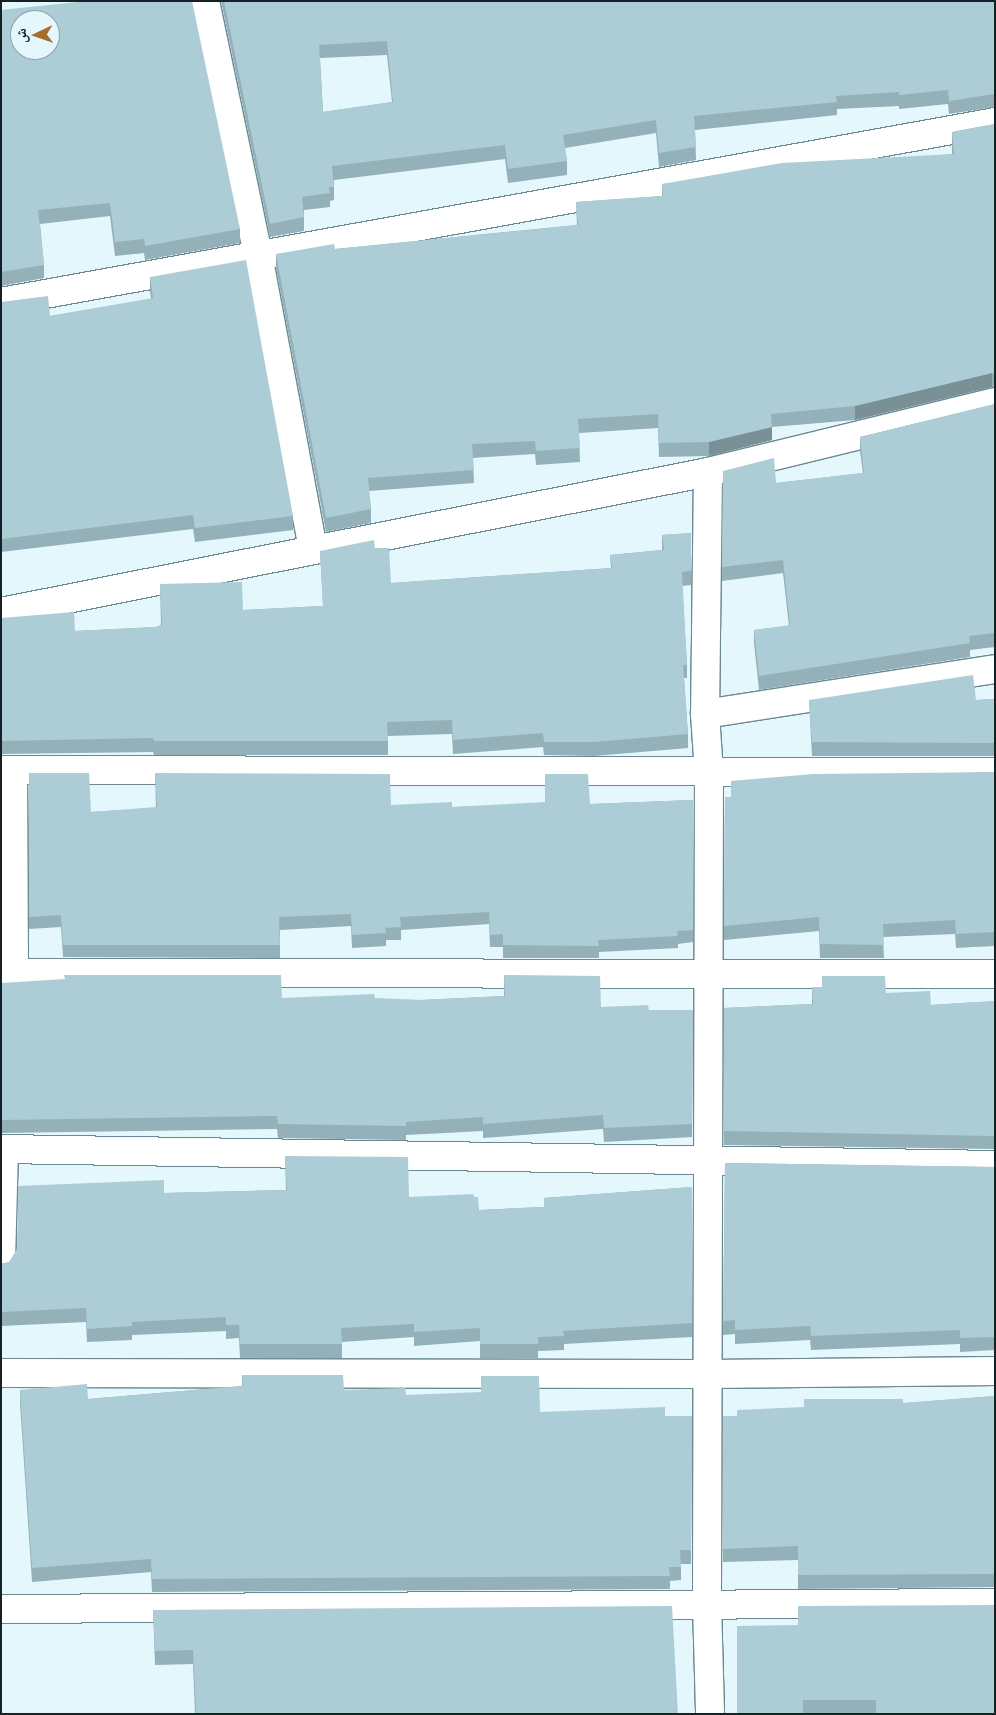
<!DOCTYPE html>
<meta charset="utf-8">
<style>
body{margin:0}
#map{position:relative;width:996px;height:1715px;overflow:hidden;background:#e3f7fc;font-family:"Open Sans","Noto Naskh Arabic",sans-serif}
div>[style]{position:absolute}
.roads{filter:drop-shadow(1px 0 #6a8991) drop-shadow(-1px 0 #6a8991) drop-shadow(0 1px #6a8991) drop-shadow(0 -1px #6a8991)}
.minor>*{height:28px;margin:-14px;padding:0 14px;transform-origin:14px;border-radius:14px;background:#fff}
.wall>*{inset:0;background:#94b0b8}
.shaded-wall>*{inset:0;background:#789096}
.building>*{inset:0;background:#accdd6}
span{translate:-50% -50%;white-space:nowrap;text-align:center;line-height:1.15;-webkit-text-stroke:4px #e3f7fc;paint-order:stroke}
.frame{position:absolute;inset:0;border:2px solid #152125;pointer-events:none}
.north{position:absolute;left:10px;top:10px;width:50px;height:50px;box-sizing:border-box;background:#e3f7fc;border:1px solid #91a1a6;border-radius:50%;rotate:267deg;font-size:14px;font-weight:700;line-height:20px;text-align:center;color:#152125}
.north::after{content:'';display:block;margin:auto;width:18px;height:22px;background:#a66d2c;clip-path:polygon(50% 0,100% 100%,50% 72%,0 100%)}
</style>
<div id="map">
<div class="roads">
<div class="minor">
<i style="left:205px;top:1px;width:259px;rotate:78.2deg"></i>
<i style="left:258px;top:255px;width:300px;rotate:79.4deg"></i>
<i style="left:1px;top:302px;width:1010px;rotate:-10.26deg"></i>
<i style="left:708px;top:472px;width:242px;rotate:90.7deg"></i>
<i style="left:705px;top:714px;width:59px;rotate:86.1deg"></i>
<i style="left:709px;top:773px;width:831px;rotate:90.14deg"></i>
<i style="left:707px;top:1604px;width:110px;rotate:88.4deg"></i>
<i style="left:1px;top:612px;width:721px;rotate:-11.2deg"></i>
<i style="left:708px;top:472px;width:295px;rotate:-13.7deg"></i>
<i style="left:705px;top:714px;width:293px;rotate:-8.8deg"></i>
<i style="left:1px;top:770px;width:994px;rotate:0.12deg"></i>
<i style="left:13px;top:770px;width:203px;rotate:89.7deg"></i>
<i style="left:1px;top:973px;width:994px;rotate:0.06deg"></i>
<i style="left:1px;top:1149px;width:994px;rotate:0.92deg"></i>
<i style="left:1px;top:1262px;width:113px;rotate:-88.5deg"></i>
<i style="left:1px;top:1373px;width:708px;rotate:0.08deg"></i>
<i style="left:709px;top:1374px;width:286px;rotate:-0.6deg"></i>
<i style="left:1px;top:1609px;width:994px;rotate:-0.35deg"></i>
</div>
</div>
<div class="wall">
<i style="clip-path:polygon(evenodd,221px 1px,995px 1px,995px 107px,949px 114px,948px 104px,899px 109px,899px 106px,837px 109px,837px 115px,695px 130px,696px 160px,659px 167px,656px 133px,565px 148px,567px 161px,567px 175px,508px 183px,505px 159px,334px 180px,334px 200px,330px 201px,330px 207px,304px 210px,304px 231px,270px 237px,221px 1px,387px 55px,392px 102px,323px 112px,320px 58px,387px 55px)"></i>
<i style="clip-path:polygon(1px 10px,240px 229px,240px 243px,145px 260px,144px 253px,115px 256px,110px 216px,40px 224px,44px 265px,44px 278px,1px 286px)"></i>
<i style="clip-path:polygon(995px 124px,995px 387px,992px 387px,855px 420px,772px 427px,772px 440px,709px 456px,659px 457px,658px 428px,579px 433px,580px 462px,536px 465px,535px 454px,473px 458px,474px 483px,369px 491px,371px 509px,371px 523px,326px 532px,276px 268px,276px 254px,335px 249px,577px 225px,576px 202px,662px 196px,662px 184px,952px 154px,952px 132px)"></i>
<i style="clip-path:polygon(150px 277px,293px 516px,293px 530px,195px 542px,193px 529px,1px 552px,1px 302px,50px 316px,151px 299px,150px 291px)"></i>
<i style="clip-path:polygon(995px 404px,995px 647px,970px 650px,970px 657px,759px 690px,754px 643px,754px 630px,789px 626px,783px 573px,722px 581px,723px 471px,776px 483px,863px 473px,860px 451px,860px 437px)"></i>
<i style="clip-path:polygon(691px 533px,691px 585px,682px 586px,687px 665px,687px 678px,684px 678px,688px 734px,688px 748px,594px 756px,544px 755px,543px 747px,453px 754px,452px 734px,388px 736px,388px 755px,154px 755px,153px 752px,1px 754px,1px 618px,75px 631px,156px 627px,161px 625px,160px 584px,243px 610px,323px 606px,320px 551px,375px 548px,391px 583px,611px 568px,610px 555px,662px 550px,662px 535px)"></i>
<i style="clip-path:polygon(995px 699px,995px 756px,812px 756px,809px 700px,976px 700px)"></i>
<i style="clip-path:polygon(995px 772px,995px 946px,956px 948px,955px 934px,883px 937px,884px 958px,820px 958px,819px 931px,724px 940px,725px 797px,731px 797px,731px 781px)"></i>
<i style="clip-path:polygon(29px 773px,91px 812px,156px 808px,155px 773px,391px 805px,452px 807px,590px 804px,693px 800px,693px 942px,678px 944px,678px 948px,599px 952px,599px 958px,503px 958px,503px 947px,490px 947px,489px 924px,401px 930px,401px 940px,386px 940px,386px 946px,352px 948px,351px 926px,280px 930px,280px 958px,63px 957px,61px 927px,29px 929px)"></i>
<i style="clip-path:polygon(504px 975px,601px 1007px,649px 1010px,693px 1010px,692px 1137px,604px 1142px,603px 1129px,483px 1138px,483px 1131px,406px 1135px,406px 1140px,278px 1138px,277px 1129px,1px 1133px,1px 983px,282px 998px,421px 1000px,504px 996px)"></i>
<i style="clip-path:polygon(822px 976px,931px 1005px,995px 1001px,995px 1149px,724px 1145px,724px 1008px,812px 1004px,812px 987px,822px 987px)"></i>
<i style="clip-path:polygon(285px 1156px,409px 1197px,474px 1197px,479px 1210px,544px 1207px,544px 1198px,692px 1187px,692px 1337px,564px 1344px,564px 1350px,538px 1351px,538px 1358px,480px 1358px,480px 1341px,414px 1346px,414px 1337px,342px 1342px,342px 1358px,240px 1358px,239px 1338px,226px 1339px,226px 1331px,132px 1335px,132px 1340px,87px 1342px,86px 1322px,1px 1326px,1px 1264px,9px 1262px,164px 1193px,286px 1190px)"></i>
<i style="clip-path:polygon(725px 1163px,995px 1167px,995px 1350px,960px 1352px,960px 1344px,811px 1350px,810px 1340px,735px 1344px,735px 1334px,723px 1335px)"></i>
<i style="clip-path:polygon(242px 1375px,344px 1390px,406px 1395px,540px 1412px,665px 1416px,692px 1416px,691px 1564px,681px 1564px,681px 1580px,670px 1581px,670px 1589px,152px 1592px,151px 1572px,32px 1582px,20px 1403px,20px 1390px,88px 1399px,242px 1386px)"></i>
<i style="clip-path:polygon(995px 1396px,995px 1587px,798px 1589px,798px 1560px,723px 1562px,723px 1416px,737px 1416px)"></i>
<i style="clip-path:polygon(995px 1605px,876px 1714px,737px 1714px,798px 1625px)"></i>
<i style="clip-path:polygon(153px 1610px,678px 1714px,195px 1714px,193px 1664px,155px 1665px)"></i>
</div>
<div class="shaded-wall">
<i style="clip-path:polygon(992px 373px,992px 387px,855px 420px,855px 406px)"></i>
<i style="clip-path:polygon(772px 427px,772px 440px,709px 456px,709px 442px)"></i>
</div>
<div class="building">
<i style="clip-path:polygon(evenodd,87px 1px,192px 1px,240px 229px,145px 246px,144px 239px,115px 242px,110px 203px,38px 210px,44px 265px,1px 272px,1px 10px,87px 1px,20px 20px,50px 20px,50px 50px,20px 50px,20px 20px)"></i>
<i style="clip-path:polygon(evenodd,224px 1px,995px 1px,995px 69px,994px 69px,995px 76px,995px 94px,949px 101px,948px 90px,899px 95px,899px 92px,836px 96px,837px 102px,694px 116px,696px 147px,659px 153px,656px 120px,563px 135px,567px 161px,508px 169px,505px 145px,332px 166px,334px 187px,329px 187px,330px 193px,302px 197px,304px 217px,270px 224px,224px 1px,387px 41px,393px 102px,323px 112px,319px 45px,387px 41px)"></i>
<i style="clip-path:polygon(995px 124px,995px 373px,992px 373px,855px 406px,771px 414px,772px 427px,709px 442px,659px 443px,658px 414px,578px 419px,580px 448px,536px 451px,535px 441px,472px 444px,474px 470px,368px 478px,371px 509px,326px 518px,276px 254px,334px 244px,335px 249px,578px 225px,576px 202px,663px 196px,662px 184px,782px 163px,954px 154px,952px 132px)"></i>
<i style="clip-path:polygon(246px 260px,293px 516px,195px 528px,193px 515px,1px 539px,1px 302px,48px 296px,50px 316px,153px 298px,150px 277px)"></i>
<i style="clip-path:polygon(995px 404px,995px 633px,969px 636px,970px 643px,759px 676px,754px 630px,790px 625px,783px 560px,722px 567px,723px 471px,774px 458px,776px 483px,864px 473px,860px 437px)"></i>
<i style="clip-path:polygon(691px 533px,691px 571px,682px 572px,687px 665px,683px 665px,688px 734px,594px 742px,544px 742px,543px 733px,453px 740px,452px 720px,387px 722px,388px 741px,154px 741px,153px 738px,1px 741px,1px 618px,74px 612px,75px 631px,156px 627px,162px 625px,160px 584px,242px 582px,243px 610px,323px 606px,320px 551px,374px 540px,375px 548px,389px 548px,391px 583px,612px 568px,610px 555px,664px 550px,662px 535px)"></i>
<i style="clip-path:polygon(973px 675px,976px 700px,995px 699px,995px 743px,812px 742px,809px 700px)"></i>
<i style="clip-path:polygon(995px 772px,995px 932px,956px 934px,955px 920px,883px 924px,884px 945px,820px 944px,819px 917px,724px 926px,725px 797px,731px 797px,731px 781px,813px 774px)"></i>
<i style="clip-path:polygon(29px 773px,89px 773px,91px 812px,157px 807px,155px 773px,390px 774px,391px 805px,452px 802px,452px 807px,545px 802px,545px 774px,588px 774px,590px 804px,693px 800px,693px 930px,677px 931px,678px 936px,598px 940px,599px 946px,503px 945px,503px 934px,490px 935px,489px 912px,400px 917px,401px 927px,385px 928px,386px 933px,352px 935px,351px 914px,279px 917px,280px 945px,63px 945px,61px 915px,29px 917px)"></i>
<i style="clip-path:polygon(64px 975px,281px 975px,282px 998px,374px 994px,375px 998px,421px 1000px,505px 996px,504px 975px,600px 976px,601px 1007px,648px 1005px,649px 1010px,693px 1010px,692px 1124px,604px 1128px,603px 1115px,483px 1124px,483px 1117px,406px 1122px,406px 1126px,278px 1124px,277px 1116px,1px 1120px,1px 983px,65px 979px)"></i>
<i style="clip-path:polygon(822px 976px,885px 976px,886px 993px,930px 991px,931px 1005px,995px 1001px,995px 1136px,724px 1131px,724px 1008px,813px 1004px,812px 987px,822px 987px)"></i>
<i style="clip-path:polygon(285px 1156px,408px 1157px,409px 1197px,473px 1194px,474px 1197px,478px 1197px,479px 1210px,544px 1207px,544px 1198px,692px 1187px,692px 1323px,563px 1331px,564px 1336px,538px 1337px,538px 1344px,480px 1344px,480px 1328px,414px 1332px,414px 1324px,341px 1328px,342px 1344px,240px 1344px,239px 1325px,226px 1325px,226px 1317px,132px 1322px,132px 1326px,87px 1329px,86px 1308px,1px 1312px,1px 1264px,9px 1262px,17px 1249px,18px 1186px,164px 1180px,164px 1193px,287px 1190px)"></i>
<i style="clip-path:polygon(725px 1163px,995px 1167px,995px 1337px,960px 1338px,960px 1330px,811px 1336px,810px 1326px,735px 1330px,735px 1320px,723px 1321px)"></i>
<i style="clip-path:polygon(242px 1375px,343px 1375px,344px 1390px,405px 1388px,406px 1395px,481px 1392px,481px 1376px,539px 1376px,540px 1412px,665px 1407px,665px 1416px,692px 1416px,691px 1550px,680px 1550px,681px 1567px,669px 1567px,670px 1576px,152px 1579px,151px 1559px,32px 1568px,20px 1390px,87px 1384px,88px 1399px,243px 1386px)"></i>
<i style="clip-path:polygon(995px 1396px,995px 1574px,798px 1575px,798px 1546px,723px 1549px,723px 1416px,737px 1416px,737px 1410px,804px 1407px,804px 1399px,903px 1399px,903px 1403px)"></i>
<i style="clip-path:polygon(995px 1605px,995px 1714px,876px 1714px,876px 1700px,803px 1700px,803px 1714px,737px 1714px,737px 1626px,798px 1625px,798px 1606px)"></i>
<i style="clip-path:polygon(672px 1606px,678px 1714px,196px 1714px,193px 1650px,155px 1651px,153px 1610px)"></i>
</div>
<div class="frame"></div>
<div class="north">ش</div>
</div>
